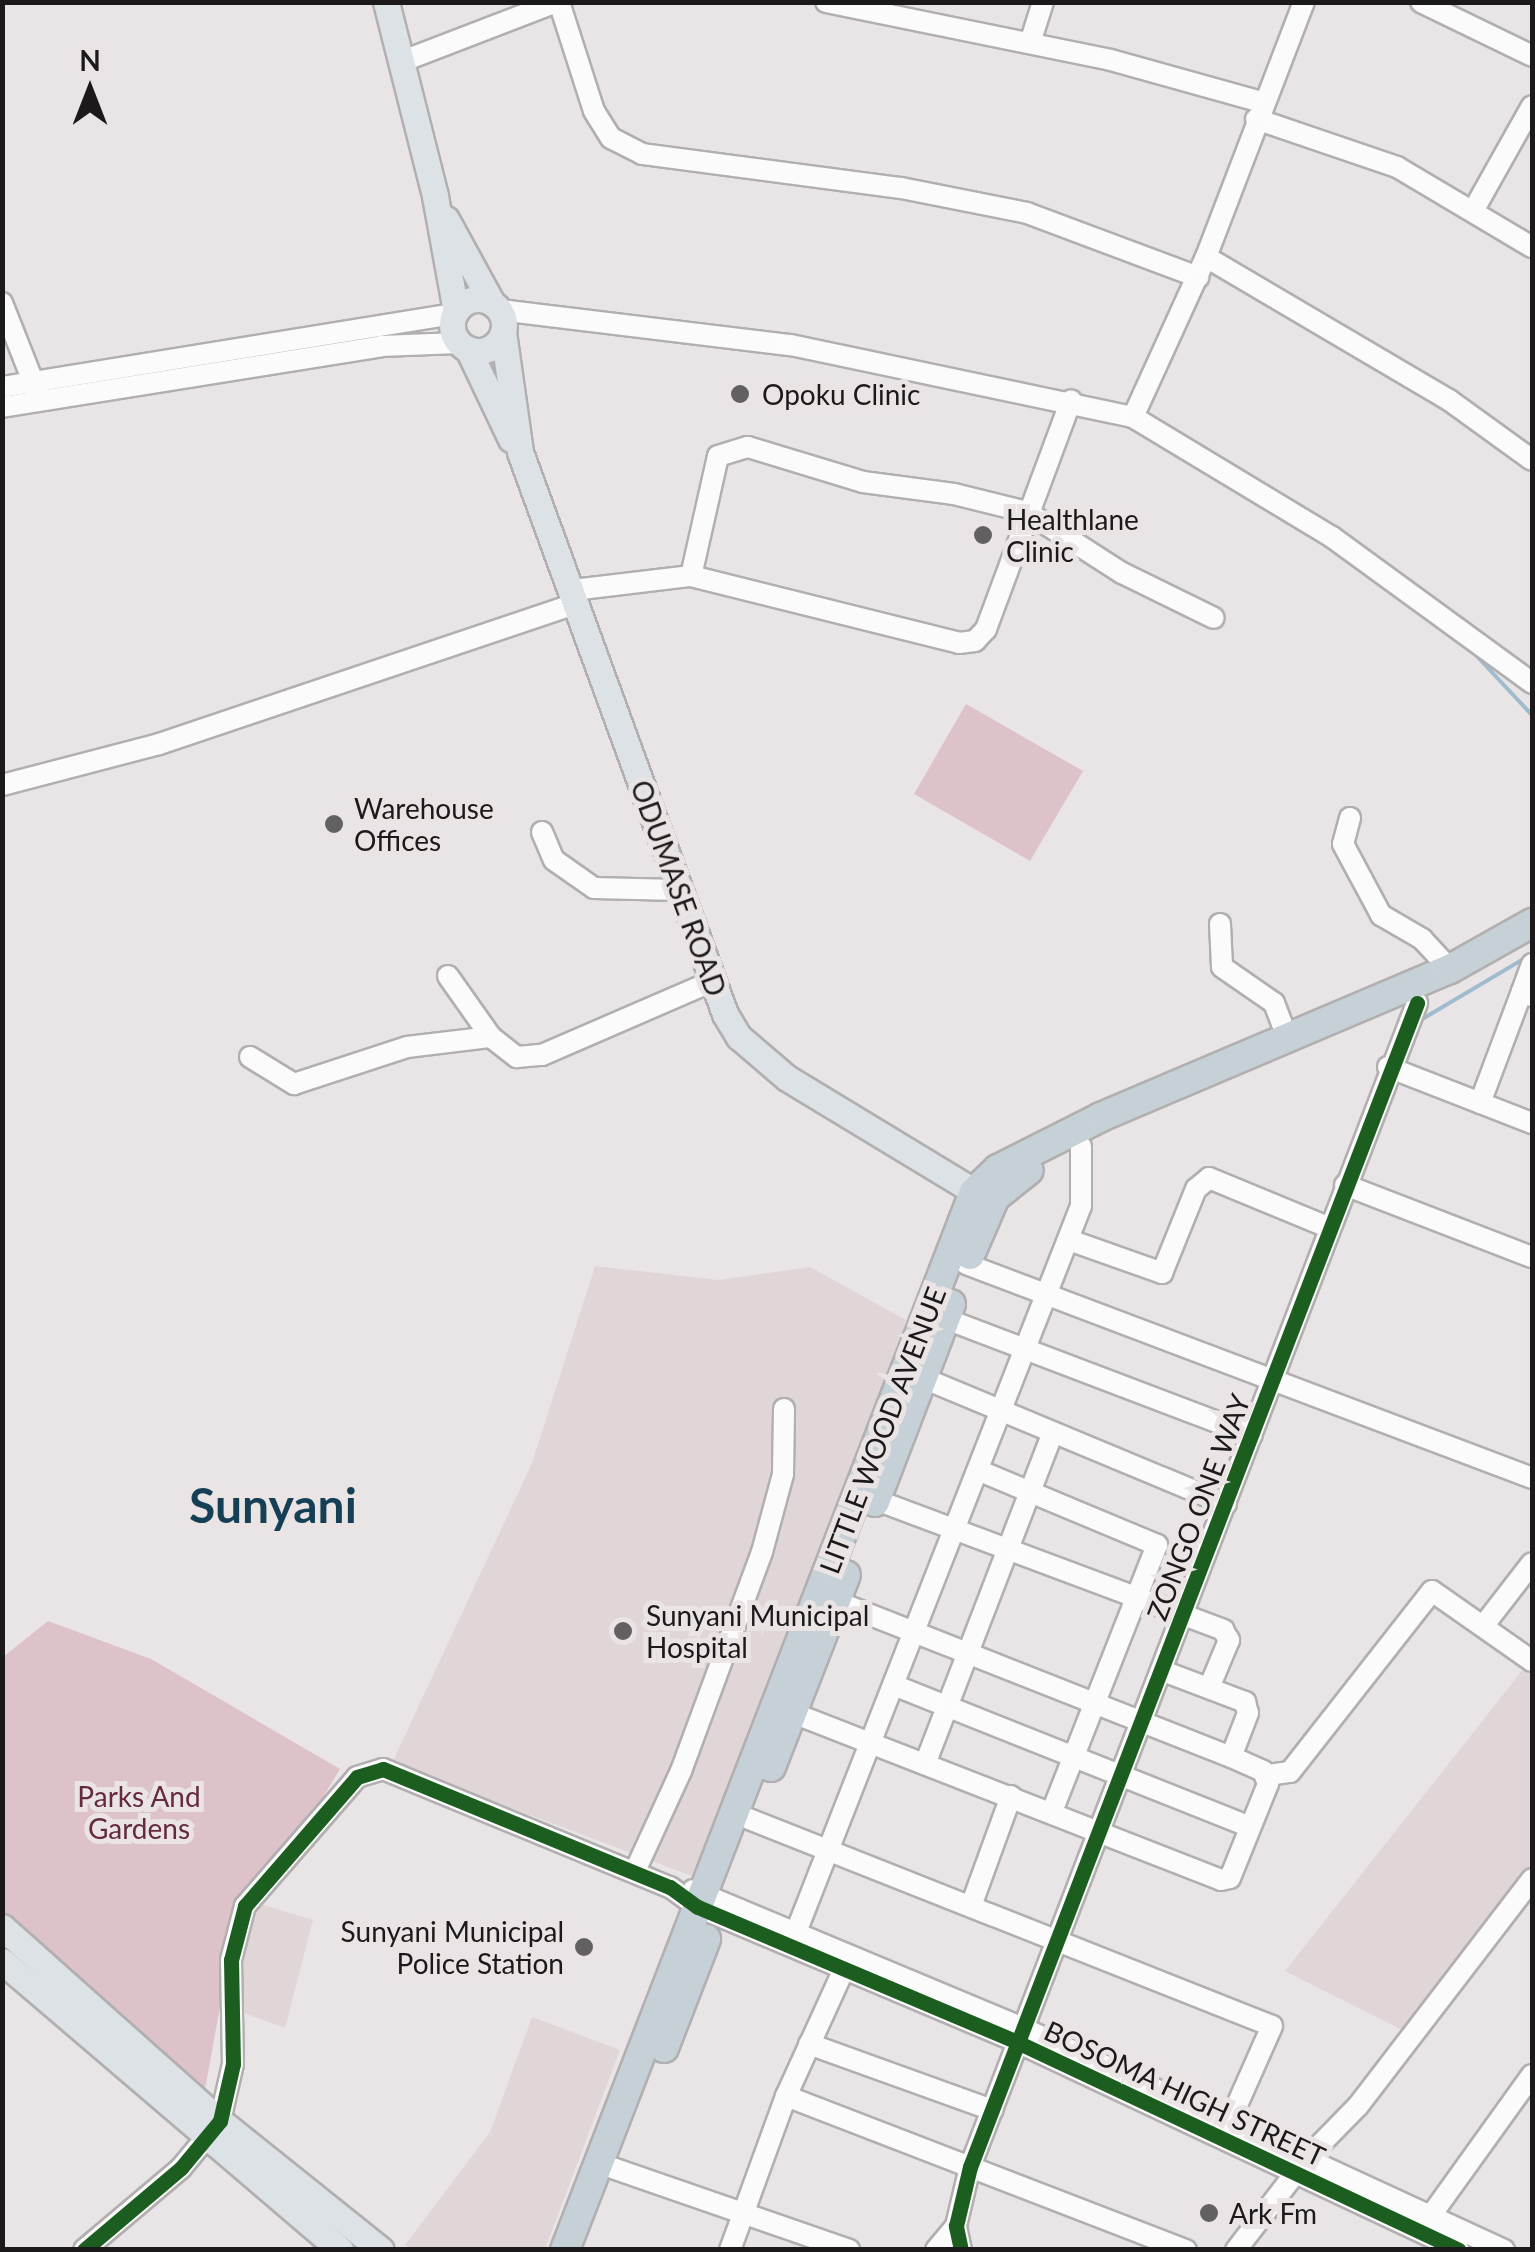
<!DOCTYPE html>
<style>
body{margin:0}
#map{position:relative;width:1535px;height:2252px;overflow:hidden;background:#e9e5e6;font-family:Lato,sans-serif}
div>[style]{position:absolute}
.built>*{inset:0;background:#e0d6d8}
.green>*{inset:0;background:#ddc2c9}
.stream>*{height:4px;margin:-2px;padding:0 2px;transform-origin:2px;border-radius:2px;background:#9fbbcd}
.roads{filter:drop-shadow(2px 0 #b1afb0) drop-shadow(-2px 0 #b1afb0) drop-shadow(0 2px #b1afb0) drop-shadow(0 -2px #b1afb0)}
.minor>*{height:20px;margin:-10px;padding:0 10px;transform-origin:10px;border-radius:10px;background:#fcfbfb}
.major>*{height:25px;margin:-12.5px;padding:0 12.5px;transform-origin:12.5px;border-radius:12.5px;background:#dce2e5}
.major>.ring{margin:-12.5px;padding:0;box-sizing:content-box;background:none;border:25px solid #dce2e5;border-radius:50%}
.highway>*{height:28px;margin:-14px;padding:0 14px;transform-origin:14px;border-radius:14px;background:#c6d1d7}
.cycleway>*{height:15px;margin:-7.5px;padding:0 7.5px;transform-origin:7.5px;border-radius:7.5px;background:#1b5e20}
.dots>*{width:28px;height:28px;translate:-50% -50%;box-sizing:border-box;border:5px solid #eae4e5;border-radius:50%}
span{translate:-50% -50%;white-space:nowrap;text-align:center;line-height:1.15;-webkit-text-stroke:10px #eae4e5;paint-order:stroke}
.poi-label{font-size:28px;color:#1b1919}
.left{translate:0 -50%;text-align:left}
.right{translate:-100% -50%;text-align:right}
.street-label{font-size:28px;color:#1b1919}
.park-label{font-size:28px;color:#652a3f}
.town-label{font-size:48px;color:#143f55;font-weight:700}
.frame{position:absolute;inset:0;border:5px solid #1b1919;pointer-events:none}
.north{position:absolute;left:40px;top:40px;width:100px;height:100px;-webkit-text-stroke:8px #eae4e5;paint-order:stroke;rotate:0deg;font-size:28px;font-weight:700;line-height:40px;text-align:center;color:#1b1919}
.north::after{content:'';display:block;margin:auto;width:35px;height:45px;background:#1b1919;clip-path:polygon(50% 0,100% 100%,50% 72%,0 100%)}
</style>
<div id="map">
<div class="built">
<i style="clip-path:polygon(595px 1266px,718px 1280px,810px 1267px,906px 1320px,822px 1559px,692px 1876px,392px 1763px,532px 1463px)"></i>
<i style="clip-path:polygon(1532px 1658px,1532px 1873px,1408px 2033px,1285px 1971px)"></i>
<i style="clip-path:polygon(251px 1901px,313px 1920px,285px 2028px,235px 2010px,232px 1959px)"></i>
<i style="clip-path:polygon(532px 2017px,620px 2050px,545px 2249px,411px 2249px,405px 2245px,490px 2132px)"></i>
</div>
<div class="green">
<i style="clip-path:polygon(966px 704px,1083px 771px,1030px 861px,914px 794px)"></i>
<i style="clip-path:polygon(48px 1621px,151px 1659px,340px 1769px,230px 1952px,200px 2117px,3px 1941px,3px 1657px)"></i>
</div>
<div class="stream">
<i style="left:1473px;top:652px;width:86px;rotate:46.9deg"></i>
<i style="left:1419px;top:1021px;width:131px;rotate:-30.7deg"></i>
</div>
<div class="roads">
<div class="minor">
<i style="left:559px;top:2px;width:114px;rotate:72.2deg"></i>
<i style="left:594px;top:111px;width:32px;rotate:58deg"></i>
<i style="left:611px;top:138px;width:35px;rotate:27deg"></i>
<i style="left:642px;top:154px;width:261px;rotate:7.5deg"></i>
<i style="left:901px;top:188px;width:128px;rotate:11.2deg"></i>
<i style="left:1027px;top:213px;width:183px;rotate:20.5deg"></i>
<i style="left:826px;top:2px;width:291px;rotate:11.5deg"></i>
<i style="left:1111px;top:60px;width:156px;rotate:15.6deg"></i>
<i style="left:1421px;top:2px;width:123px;rotate:25.9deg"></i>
<i style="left:1030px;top:43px;width:43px;rotate:-72.4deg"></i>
<i style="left:403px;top:61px;width:165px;rotate:-21deg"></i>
<i style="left:1256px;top:119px;width:149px;rotate:18.8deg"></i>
<i style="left:1397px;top:167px;width:157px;rotate:30.7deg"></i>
<i style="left:1473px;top:211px;width:120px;rotate:-60.7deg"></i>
<i style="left:1206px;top:257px;width:282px;rotate:30.5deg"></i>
<i style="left:1449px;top:400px;width:102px;rotate:35.9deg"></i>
<i style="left:2px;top:303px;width:98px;rotate:68.4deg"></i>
<i style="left:500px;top:310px;width:293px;rotate:6.9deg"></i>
<i style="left:791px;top:345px;width:349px;rotate:11.9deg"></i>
<i style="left:1133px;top:417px;width:232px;rotate:31.1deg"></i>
<i style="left:1332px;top:537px;width:248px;rotate:36.1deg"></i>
<i style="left:2px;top:387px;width:458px;rotate:-9.2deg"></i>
<i style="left:2px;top:407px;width:384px;rotate:-9.1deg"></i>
<i style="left:381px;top:346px;width:77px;rotate:-2.2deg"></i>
<i style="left:1133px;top:417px;width:176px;rotate:-65.5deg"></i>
<i style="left:1206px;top:257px;width:273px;rotate:-69deg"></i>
<i style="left:691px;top:576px;width:123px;rotate:-77.3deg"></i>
<i style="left:718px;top:456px;width:31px;rotate:-17deg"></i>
<i style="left:748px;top:447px;width:120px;rotate:16.9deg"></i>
<i style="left:863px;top:482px;width:92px;rotate:7.5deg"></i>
<i style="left:954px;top:494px;width:75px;rotate:13.9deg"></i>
<i style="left:1027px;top:512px;width:113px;rotate:32.7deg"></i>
<i style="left:1122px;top:573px;width:102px;rotate:26.1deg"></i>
<i style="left:573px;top:590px;width:119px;rotate:-6.8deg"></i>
<i style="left:691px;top:576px;width:276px;rotate:14deg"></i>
<i style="left:959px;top:643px;width:16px;rotate:-7deg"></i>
<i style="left:975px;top:641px;width:16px;rotate:-47deg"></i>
<i style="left:986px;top:629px;width:244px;rotate:-69.6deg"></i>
<i style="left:2px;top:785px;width:162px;rotate:-14.6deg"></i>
<i style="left:159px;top:744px;width:442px;rotate:-18.6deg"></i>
<i style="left:1350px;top:818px;width:27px;rotate:105deg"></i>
<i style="left:1343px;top:844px;width:81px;rotate:61.8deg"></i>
<i style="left:1381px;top:915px;width:48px;rotate:30.3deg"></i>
<i style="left:1422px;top:939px;width:41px;rotate:47deg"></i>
<i style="left:542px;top:832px;width:30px;rotate:67deg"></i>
<i style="left:554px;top:860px;width:49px;rotate:35deg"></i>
<i style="left:594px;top:888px;width:84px;rotate:1.4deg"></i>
<i style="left:1220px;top:924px;width:43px;rotate:87.3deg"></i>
<i style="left:1222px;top:967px;width:63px;rotate:34.7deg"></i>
<i style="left:1274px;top:1003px;width:36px;rotate:69deg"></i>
<i style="left:1532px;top:964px;width:29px;rotate:110deg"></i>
<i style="left:1522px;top:991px;width:11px;rotate:27deg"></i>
<i style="left:448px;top:976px;width:75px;rotate:54.8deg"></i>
<i style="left:491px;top:1037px;width:33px;rotate:38deg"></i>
<i style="left:517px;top:1057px;width:25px;rotate:-5deg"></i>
<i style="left:542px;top:1055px;width:184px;rotate:-23.4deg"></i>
<i style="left:250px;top:1057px;width:52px;rotate:31.5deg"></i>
<i style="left:294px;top:1084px;width:119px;rotate:-18.1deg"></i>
<i style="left:407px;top:1047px;width:85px;rotate:-6.8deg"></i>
<i style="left:1388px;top:1067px;width:155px;rotate:21.3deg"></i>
<i style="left:1480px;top:1103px;width:120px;rotate:-69.4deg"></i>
<i style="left:1345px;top:1185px;width:200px;rotate:21.1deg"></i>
<i style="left:1069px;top:1240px;width:99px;rotate:19.5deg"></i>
<i style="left:1162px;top:1273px;width:91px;rotate:-68deg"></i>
<i style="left:1196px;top:1189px;width:17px;rotate:-40deg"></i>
<i style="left:1209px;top:1178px;width:129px;rotate:22.4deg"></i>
<i style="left:966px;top:1264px;width:605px;rotate:20.71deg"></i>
<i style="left:946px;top:1319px;width:327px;rotate:20.8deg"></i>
<i style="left:923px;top:1378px;width:328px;rotate:22.6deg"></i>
<i style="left:980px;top:1471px;width:192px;rotate:22.7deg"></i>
<i style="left:1157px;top:1545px;width:286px;rotate:111.5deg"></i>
<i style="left:876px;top:1500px;width:371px;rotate:20.5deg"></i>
<i style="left:1223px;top:1630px;width:12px;rotate:59deg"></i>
<i style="left:1229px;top:1640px;width:52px;rotate:112.6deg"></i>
<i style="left:1484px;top:1625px;width:78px;rotate:-52.3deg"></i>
<i style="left:1163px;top:1671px;width:88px;rotate:20.7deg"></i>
<i style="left:1245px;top:1702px;width:11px;rotate:75deg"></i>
<i style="left:1248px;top:1713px;width:47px;rotate:111.1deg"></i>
<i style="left:896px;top:1686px;width:381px;rotate:21.7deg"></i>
<i style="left:793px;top:1713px;width:459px;rotate:21.3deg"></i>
<i style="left:1221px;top:1880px;width:9px;rotate:-13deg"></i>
<i style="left:1230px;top:1878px;width:101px;rotate:-68deg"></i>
<i style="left:1268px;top:1784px;width:14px;rotate:-111deg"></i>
<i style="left:1263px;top:1771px;width:35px;rotate:-156deg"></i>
<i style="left:1231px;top:1757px;width:426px;rotate:-158.5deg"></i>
<i style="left:925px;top:1764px;width:355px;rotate:-68.9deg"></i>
<i style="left:1268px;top:1775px;width:22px;rotate:-8deg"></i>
<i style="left:1290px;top:1772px;width:230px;rotate:-51.9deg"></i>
<i style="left:1432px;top:1591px;width:122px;rotate:35deg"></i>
<i style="left:749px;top:1819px;width:562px;rotate:21.59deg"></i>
<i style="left:1272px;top:2026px;width:106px;rotate:113.9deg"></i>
<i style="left:635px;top:1871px;width:110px;rotate:-65.3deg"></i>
<i style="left:681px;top:1771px;width:233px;rotate:-69.7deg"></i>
<i style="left:762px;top:1552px;width:81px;rotate:-74.9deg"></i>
<i style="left:783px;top:1474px;width:65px;rotate:-89.1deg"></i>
<i style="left:693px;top:1890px;width:358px;rotate:22.7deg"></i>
<i style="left:1023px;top:2028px;width:530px;rotate:24.78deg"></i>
<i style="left:971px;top:1906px;width:117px;rotate:-70deg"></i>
<i style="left:796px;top:1932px;width:780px;rotate:-68.57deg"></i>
<i style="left:1081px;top:1206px;width:60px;rotate:-90deg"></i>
<i style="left:844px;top:1969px;width:140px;rotate:114.5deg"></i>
<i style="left:786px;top:2096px;width:429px;rotate:21.1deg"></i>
<i style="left:809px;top:2044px;width:195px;rotate:19.8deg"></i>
<i style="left:598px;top:2163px;width:266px;rotate:19.1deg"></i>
<i style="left:1432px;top:2214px;width:171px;rotate:-54.3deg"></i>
<i style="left:84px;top:2250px;width:127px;rotate:-40.2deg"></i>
<i style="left:181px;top:2168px;width:61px;rotate:-50.3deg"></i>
<i style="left:220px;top:2121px;width:58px;rotate:-77.2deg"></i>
<i style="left:233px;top:2064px;width:104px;rotate:-91.1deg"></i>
<i style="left:231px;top:1960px;width:56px;rotate:-75.5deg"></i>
<i style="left:245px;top:1906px;width:171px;rotate:-49deg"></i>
<i style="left:357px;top:1777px;width:27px;rotate:-17deg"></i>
<i style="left:383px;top:1769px;width:310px;rotate:22.4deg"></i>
<i style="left:670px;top:1887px;width:34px;rotate:36deg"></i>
<i style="left:698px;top:1907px;width:346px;rotate:22.9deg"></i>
<i style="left:1017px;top:2042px;width:488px;rotate:25.2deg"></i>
<i style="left:730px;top:2250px;width:164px;rotate:-70deg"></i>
<i style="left:936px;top:2250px;width:31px;rotate:-50deg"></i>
<i style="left:961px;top:2250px;width:25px;rotate:-102deg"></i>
<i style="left:956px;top:2226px;width:61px;rotate:-76.7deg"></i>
<i style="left:970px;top:2167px;width:1247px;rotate:-68.99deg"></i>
<i style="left:1236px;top:2250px;width:116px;rotate:-52.3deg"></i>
<i style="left:1307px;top:2158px;width:73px;rotate:-45.6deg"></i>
<i style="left:1358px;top:2106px;width:286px;rotate:-52.5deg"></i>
</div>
<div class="major">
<i style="left:386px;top:2px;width:200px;rotate:75.8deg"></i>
<i style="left:435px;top:196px;width:117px;rotate:79.7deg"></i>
<i style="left:446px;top:219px;width:96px;rotate:61.3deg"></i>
<i class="ring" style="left:452px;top:299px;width:27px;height:27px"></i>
<i style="left:503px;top:332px;width:121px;rotate:81.9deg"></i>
<i style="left:520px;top:452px;width:598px;rotate:69.96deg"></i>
<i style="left:725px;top:1014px;width:27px;rotate:59deg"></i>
<i style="left:739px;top:1037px;width:63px;rotate:40.5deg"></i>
<i style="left:787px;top:1078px;width:240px;rotate:31.2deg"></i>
<i style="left:468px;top:349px;width:100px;rotate:64.5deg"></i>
<i style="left:2px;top:1927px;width:292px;rotate:41.7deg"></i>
<i style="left:220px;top:2121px;width:206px;rotate:38.7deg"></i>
<i style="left:2px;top:1961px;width:445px;rotate:40.5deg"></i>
</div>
<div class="highway">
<i style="left:970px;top:1255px;width:63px;rotate:-66.7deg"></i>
<i style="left:995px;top:1197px;width:43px;rotate:-38.5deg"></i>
<i style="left:875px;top:1502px;width:212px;rotate:-69deg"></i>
<i style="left:771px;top:1767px;width:206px;rotate:-68.7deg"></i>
<i style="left:664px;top:2048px;width:117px;rotate:-68.9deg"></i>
<i style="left:565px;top:2250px;width:1134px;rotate:-68.86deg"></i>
<i style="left:974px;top:1192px;width:33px;rotate:-44deg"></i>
<i style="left:998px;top:1169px;width:115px;rotate:-26.8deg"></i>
<i style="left:1101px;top:1117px;width:379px;rotate:-23deg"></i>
<i style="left:1450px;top:969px;width:94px;rotate:-29.3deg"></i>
</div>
</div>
<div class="cycleway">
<i style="left:84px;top:2250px;width:127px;rotate:-40.2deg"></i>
<i style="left:181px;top:2168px;width:61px;rotate:-50.3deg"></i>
<i style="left:220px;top:2121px;width:58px;rotate:-77.2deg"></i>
<i style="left:233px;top:2064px;width:104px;rotate:-91.1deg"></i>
<i style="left:231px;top:1960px;width:56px;rotate:-75.5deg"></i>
<i style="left:245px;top:1906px;width:171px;rotate:-49deg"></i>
<i style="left:357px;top:1777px;width:27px;rotate:-17deg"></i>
<i style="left:383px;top:1769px;width:310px;rotate:22.4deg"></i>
<i style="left:670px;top:1887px;width:34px;rotate:36deg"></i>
<i style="left:698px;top:1907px;width:346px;rotate:22.9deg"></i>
<i style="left:1017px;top:2042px;width:488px;rotate:25.2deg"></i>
<i style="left:961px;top:2250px;width:25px;rotate:-102deg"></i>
<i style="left:956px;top:2226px;width:61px;rotate:-76.7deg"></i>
<i style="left:970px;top:2167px;width:1247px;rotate:-68.99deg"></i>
</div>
<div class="dots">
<i style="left:740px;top:394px;background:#636061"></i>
<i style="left:983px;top:535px;background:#636061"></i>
<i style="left:334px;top:824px;background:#636061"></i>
<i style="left:623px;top:1631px;background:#636061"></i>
<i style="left:584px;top:1947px;background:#636061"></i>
<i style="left:1209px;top:2213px;background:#636061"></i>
</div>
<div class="poi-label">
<span class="left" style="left:762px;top:394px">Opoku Clinic</span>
<span class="left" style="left:1006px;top:535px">Healthlane<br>Clinic</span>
<span class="left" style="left:354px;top:824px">Warehouse<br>Offices</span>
<span class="left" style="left:646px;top:1631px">Sunyani Municipal<br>Hospital</span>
<span class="right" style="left:564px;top:1947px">Sunyani Municipal<br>Police Station</span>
<span class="left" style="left:1229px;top:2213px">Ark Fm</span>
</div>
<div class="street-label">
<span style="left:679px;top:888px;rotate:70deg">ODUMASE ROAD</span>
<span style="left:882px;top:1430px;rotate:-69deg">LITTLE WOOD AVENUE</span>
<span style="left:1198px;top:1507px;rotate:-69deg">ZONGO ONE WAY</span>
<span style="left:1185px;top:2093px;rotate:25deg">BOSOMA HIGH STREET</span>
</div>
<div class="park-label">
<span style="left:139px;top:1812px">Parks And<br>Gardens</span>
</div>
<div class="town-label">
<span style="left:273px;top:1505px">Sunyani</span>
</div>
<div class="frame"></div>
<div class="north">N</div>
</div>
